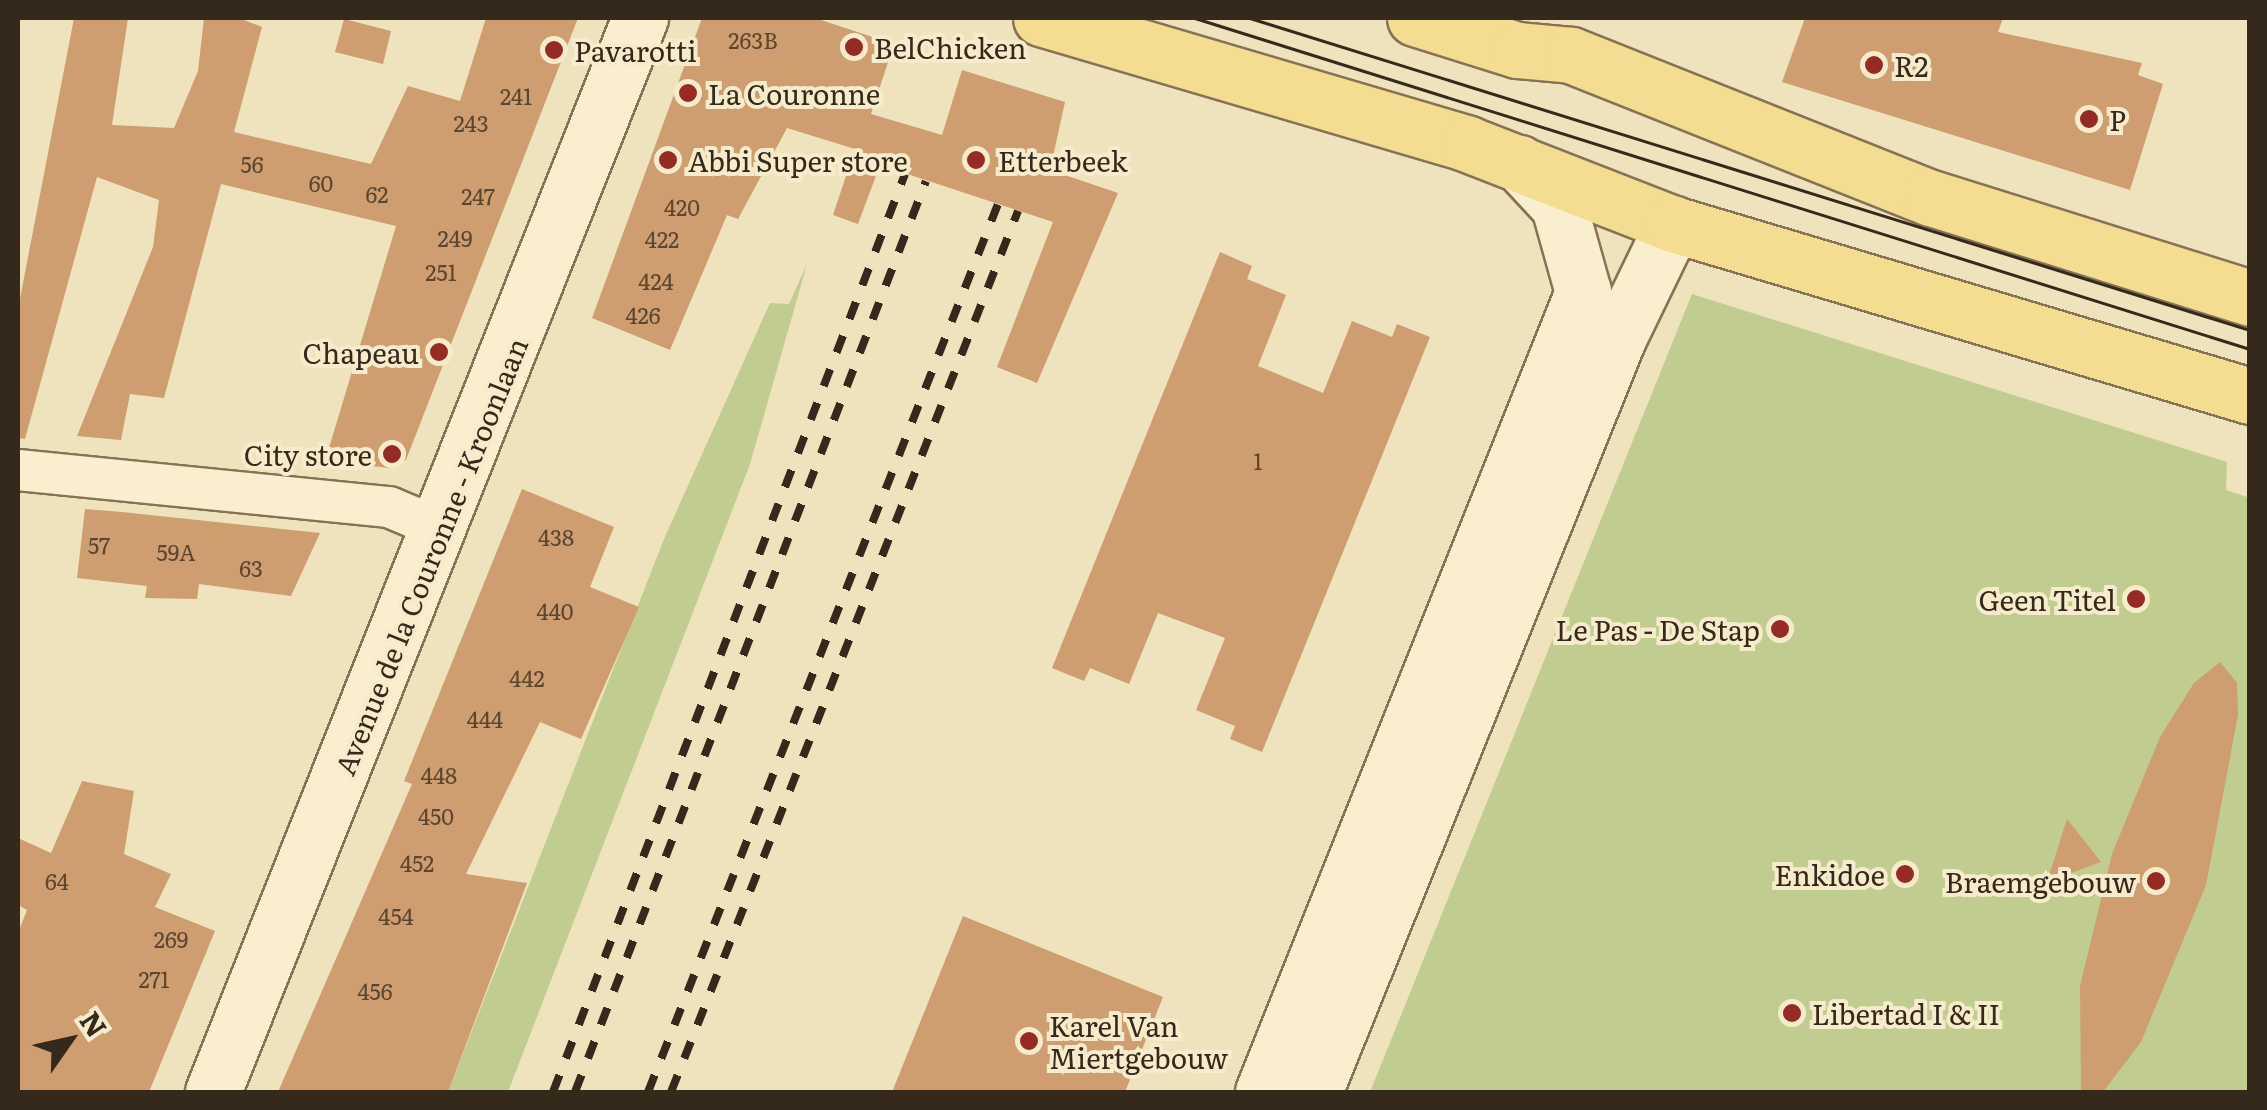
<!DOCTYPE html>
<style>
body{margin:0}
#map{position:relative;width:2267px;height:1110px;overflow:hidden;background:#eee3bc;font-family:Literata,serif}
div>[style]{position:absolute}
.green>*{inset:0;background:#c1cc90}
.building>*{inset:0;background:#ce9d70}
.roads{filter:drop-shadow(2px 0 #867255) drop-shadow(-2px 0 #867255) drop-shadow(0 2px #867255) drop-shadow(0 -2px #867255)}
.street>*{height:40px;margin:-20px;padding:0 20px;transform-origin:20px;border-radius:20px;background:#f9efcf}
.secondary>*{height:55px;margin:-27.5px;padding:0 27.5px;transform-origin:27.5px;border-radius:27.5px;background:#f9efcf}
.primary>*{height:55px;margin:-27.5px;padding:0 27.5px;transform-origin:27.5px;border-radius:27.5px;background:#f4dc91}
.tram>*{height:2.5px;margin:-1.25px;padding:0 1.25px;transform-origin:1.25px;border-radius:1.25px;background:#35291b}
.rail>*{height:8px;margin-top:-4px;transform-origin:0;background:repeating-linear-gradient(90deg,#35291b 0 18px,transparent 0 36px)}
.dots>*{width:28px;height:28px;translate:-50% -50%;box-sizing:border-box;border:5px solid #f6eccb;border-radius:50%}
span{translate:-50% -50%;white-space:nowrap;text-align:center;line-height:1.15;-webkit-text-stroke:8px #f6eccb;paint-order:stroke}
.number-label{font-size:22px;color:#5b4630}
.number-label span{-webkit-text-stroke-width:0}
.poi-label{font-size:28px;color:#35291b}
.left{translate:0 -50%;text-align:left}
.right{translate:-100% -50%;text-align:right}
.street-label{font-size:28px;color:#35291b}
.frame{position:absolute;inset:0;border:20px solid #35291b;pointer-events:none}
.north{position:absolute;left:20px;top:990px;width:100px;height:100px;-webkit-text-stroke:8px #f6eccb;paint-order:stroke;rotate:56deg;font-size:28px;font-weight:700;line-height:40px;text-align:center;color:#35291b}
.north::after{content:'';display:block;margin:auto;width:35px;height:45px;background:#35291b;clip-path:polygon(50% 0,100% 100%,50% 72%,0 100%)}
</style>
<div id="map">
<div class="green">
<i style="clip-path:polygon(807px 264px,750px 464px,508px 1092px,448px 1092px,664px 539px,770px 303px,789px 304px)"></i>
<i style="clip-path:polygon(1692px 294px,2227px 462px,2226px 490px,2250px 498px,2249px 1092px,1370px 1092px)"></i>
</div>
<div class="building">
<i style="clip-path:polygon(74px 18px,128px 18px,112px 125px,174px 128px,198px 71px,204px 18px,239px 18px,262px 27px,234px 132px,371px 164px,408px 86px,460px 101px,486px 18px,578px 18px,406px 460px,390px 468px,325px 461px,396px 226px,221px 184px,164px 398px,130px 394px,121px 440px,77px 436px,153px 247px,159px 200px,97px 177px,25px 439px,18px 438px,18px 309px)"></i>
<i style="clip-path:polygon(702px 18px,815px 18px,894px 44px,871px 114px,942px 135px,962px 70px,1065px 102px,1050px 170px,1118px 193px,1037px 383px,997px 367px,1053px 222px,880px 165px,858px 224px,833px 215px,855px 149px,787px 128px,738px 219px,727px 215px,670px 350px,592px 318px)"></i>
<i style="clip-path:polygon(1805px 18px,2003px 18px,1998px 32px,2142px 63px,2138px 75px,2163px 84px,2130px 190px,1782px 82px)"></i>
<i style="clip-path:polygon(344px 19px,391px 31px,383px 64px,335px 52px)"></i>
<i style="clip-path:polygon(1220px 252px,1252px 266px,1247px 279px,1286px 295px,1258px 366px,1323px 393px,1352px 321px,1392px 337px,1397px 324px,1430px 337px,1262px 752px,1230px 739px,1235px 726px,1196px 710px,1225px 638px,1158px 613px,1129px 684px,1090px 668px,1084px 681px,1052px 668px)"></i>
<i style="clip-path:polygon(522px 489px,614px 527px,590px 587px,639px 607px,581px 739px,540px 722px,466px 874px,527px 883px,448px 1092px,278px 1092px,412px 784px,404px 781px)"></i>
<i style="clip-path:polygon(85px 509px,122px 512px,320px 533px,291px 596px,199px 584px,197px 599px,145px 598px,147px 586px,77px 578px)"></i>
<i style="clip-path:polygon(2220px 662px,2237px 683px,2238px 715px,2206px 885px,2141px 1042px,2103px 1092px,2081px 1092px,2080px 986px,2112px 854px,2160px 737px,2194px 683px)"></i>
<i style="clip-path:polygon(82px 781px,134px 791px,124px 854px,171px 874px,155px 907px,215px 931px,149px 1092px,18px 1092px,18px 933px,27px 910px,18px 905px,18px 838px,51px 853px)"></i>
<i style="clip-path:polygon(2067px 819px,2101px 862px,2047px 882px)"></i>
<i style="clip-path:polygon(963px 916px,1163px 997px,1125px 1092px,892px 1092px)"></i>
</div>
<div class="roads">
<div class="street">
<i style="left:18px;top:470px;width:373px;rotate:5.7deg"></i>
<i style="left:389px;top:507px;width:56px;rotate:22.9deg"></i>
</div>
<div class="secondary">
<i style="left:213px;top:1092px;width:1156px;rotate:-68.32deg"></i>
<i style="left:1263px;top:1092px;width:862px;rotate:-68.2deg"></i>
<i style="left:1583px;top:292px;width:89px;rotate:-105.6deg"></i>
<i style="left:1559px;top:206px;width:59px;rotate:-132.9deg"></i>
<i style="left:1314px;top:1092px;width:813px;rotate:-68.04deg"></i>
<i style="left:1618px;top:338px;width:127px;rotate:-64.2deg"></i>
</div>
<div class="primary">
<i style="left:1041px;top:18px;width:445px;rotate:16.4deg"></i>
<i style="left:1468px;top:144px;width:220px;rotate:21.3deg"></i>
<i style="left:1673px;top:224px;width:602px;rotate:16.6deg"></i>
<i style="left:1415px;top:18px;width:107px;rotate:17.4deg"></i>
<i style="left:1517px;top:50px;width:54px;rotate:5.3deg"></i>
<i style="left:1571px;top:55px;width:387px;rotate:21.7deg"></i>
<i style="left:1931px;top:198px;width:334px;rotate:17.4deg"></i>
</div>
</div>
<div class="tram">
<i style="left:1195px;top:18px;width:1106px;rotate:17.42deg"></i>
<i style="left:1250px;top:18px;width:1048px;rotate:17.33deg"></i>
</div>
<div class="rail">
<i style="left:553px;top:1092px;width:983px;rotate:-69.02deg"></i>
<i style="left:575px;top:1092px;width:976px;rotate:-68.93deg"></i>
<i style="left:648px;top:1092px;width:954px;rotate:-68.49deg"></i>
<i style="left:671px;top:1092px;width:947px;rotate:-68.5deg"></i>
</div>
<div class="dots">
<i style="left:854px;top:47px;background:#962b24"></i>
<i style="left:554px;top:50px;background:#962b24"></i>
<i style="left:1874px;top:65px;background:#962b24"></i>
<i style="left:688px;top:93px;background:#962b24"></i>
<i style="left:2089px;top:119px;background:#962b24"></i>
<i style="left:668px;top:160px;background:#962b24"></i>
<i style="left:976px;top:160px;background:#962b24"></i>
<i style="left:439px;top:352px;background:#962b24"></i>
<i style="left:392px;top:454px;background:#962b24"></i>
<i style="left:2136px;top:599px;background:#962b24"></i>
<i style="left:1780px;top:629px;background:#962b24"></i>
<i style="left:1905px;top:874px;background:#962b24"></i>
<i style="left:2156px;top:881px;background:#962b24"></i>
<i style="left:1792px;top:1013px;background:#962b24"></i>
<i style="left:1029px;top:1041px;background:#962b24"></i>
</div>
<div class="number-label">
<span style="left:753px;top:40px">263B</span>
<span style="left:516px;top:96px">241</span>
<span style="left:471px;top:123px">243</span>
<span style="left:252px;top:164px">56</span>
<span style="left:321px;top:183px">60</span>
<span style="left:377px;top:194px">62</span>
<span style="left:478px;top:196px">247</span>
<span style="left:682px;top:207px">420</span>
<span style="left:455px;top:238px">249</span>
<span style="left:662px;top:239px">422</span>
<span style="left:441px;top:272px">251</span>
<span style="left:656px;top:281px">424</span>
<span style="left:643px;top:315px">426</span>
<span style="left:1258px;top:461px">1</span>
<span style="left:556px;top:537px">438</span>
<span style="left:99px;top:545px">57</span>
<span style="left:176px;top:552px">59A</span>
<span style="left:251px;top:568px">63</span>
<span style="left:555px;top:611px">440</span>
<span style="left:527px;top:678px">442</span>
<span style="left:485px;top:719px">444</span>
<span style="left:439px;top:775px">448</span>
<span style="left:436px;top:816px">450</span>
<span style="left:417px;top:863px">452</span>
<span style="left:57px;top:881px">64</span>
<span style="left:396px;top:916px">454</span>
<span style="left:171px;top:939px">269</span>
<span style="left:154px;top:979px">271</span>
<span style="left:375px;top:991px">456</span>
</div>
<div class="poi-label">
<span class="left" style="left:874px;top:47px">BelChicken</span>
<span class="left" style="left:574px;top:50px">Pavarotti</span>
<span class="left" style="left:1894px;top:65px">R2</span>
<span class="left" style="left:708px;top:93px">La Couronne</span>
<span class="left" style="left:2109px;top:119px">P</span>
<span class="left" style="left:688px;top:160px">Abbi Super store</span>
<span class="left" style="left:998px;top:160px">Etterbeek</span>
<span class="right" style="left:419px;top:352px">Chapeau</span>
<span class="right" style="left:372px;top:454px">City store</span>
<span class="right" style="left:2116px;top:599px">Geen Titel</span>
<span class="right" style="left:1760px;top:629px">Le Pas - De Stap</span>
<span class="right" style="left:1885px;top:874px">Enkidoe</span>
<span class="right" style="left:2136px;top:881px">Braemgebouw</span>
<span class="left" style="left:1812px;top:1013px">Libertad I &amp; II</span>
<span class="left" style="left:1049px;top:1041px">Karel Van<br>Miertgebouw</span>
</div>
<div class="street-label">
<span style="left:430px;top:556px;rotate:-68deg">Avenue de la Couronne - Kroonlaan</span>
</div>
<div class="frame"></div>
<div class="north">N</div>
</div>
